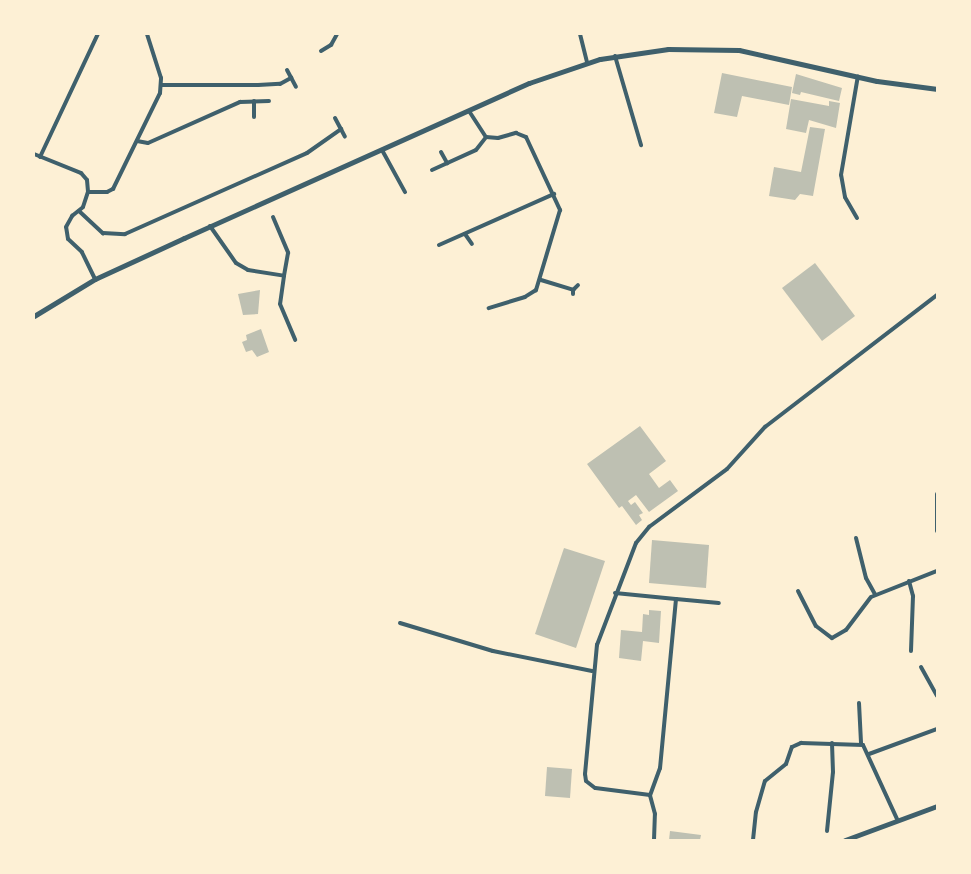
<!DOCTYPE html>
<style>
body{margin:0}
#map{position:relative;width:971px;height:874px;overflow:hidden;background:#fdf0d5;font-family:"Fira Sans",sans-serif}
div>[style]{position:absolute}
.building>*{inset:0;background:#bec0b2}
.minor>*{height:4px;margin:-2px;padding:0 2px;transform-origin:2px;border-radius:2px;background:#3f606c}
.tertiary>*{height:5px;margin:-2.5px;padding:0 2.5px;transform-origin:2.5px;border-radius:2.5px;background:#3f606c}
span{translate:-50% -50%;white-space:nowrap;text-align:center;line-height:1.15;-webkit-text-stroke:4.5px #fdf0d5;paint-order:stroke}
.frame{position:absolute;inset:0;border:35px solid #fdf0d5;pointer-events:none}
</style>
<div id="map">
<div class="building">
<i style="clip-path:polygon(722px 73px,792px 87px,789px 105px,742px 96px,737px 117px,714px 113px)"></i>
<i style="clip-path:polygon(796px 74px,842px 88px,839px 101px,801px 92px,800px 95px,792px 93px)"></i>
<i style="clip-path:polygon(791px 99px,829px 106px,829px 101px,840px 103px,836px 128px,809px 120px,806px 133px,786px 129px)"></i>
<i style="clip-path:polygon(810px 127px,825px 129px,813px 196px,800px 194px,795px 200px,769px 196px,774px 167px,801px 172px)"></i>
<i style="clip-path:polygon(815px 263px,855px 316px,822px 341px,782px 288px)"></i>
<i style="clip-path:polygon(260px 290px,258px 314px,243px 315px,238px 294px)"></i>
<i style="clip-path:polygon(261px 329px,269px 352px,257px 357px,252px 350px,246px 352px,242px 342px,247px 340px,246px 335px)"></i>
<i style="clip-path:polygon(640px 426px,666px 461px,649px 474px,659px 488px,670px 480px,678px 491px,649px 512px,636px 495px,628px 501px,631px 505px,635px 502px,643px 513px,639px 515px,642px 520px,636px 525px,622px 506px,619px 508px,587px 464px)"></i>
<i style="clip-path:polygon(652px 540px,709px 545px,706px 588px,649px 583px)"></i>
<i style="clip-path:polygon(564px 548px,605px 561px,576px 648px,535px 634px)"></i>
<i style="clip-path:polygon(649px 610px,661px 611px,659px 643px,643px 641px,641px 661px,619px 658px,621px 630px,642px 632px,643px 614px,649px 615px)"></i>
<i style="clip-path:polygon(547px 767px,572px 769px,570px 798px,545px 796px)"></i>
<i style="clip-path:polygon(670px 831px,701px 835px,700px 840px,669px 840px)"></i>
</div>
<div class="minor">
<i style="left:580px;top:34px;width:30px;rotate:76deg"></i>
<i style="left:321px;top:51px;width:12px;rotate:-31deg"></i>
<i style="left:331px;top:45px;width:13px;rotate:-61deg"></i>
<i style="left:615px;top:56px;width:93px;rotate:73.7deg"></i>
<i style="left:287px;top:70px;width:19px;rotate:62deg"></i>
<i style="left:161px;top:85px;width:97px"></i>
<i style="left:258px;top:85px;width:22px;rotate:-3deg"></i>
<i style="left:280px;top:84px;width:13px;rotate:-29deg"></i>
<i style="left:254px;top:101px;width:16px;rotate:90deg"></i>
<i style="left:469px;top:111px;width:31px;rotate:57deg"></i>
<i style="left:486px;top:137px;width:12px;rotate:5deg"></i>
<i style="left:498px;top:138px;width:19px;rotate:-16deg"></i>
<i style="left:516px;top:133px;width:11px;rotate:22deg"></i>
<i style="left:526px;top:137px;width:81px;rotate:65deg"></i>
<i style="left:560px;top:210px;width:84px;rotate:106.7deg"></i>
<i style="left:536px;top:290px;width:13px;rotate:148deg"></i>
<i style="left:525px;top:297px;width:38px;rotate:163deg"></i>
<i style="left:335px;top:118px;width:21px;rotate:62deg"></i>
<i style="left:137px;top:141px;width:11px;rotate:10deg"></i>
<i style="left:148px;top:143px;width:101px;rotate:-24deg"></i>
<i style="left:240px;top:102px;width:29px;rotate:-2deg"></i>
<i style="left:382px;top:150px;width:48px;rotate:61.3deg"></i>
<i style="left:441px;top:152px;width:13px;rotate:61deg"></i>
<i style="left:34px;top:154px;width:51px;rotate:22deg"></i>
<i style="left:81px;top:173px;width:9px;rotate:49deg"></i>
<i style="left:87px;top:180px;width:12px;rotate:85deg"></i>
<i style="left:40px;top:157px;width:136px;rotate:-64.8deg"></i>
<i style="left:432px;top:170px;width:48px;rotate:-24.4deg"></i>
<i style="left:476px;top:150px;width:16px;rotate:-52deg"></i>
<i style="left:79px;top:211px;width:33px;rotate:43deg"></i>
<i style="left:103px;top:233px;width:22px;rotate:3deg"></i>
<i style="left:125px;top:234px;width:199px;rotate:-24deg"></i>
<i style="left:307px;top:153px;width:42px;rotate:-35.2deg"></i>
<i style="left:273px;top:217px;width:39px;rotate:67deg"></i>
<i style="left:288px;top:253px;width:23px;rotate:100deg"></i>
<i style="left:857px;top:218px;width:24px;rotate:-120deg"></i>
<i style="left:845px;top:197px;width:22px;rotate:-100deg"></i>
<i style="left:841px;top:175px;width:100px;rotate:-80.3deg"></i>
<i style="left:210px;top:226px;width:45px;rotate:54.9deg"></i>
<i style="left:236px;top:263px;width:14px;rotate:30deg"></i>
<i style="left:248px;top:270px;width:36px;rotate:9deg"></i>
<i style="left:284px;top:276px;width:28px;rotate:98deg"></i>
<i style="left:280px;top:304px;width:39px;rotate:67deg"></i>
<i style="left:465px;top:234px;width:12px;rotate:55deg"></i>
<i style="left:439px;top:245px;width:126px;rotate:-23.9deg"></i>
<i style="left:95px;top:279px;width:30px;rotate:-116deg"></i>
<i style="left:82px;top:252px;width:19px;rotate:-137deg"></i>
<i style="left:68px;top:239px;width:12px;rotate:-99deg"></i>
<i style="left:66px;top:227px;width:13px;rotate:-61deg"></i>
<i style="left:72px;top:216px;width:14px;rotate:-39deg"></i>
<i style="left:83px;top:207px;width:16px;rotate:-72deg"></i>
<i style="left:88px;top:192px;width:19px"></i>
<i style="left:107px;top:192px;width:7px;rotate:-27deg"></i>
<i style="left:113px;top:189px;width:107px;rotate:-63.9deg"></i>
<i style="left:160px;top:93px;width:15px;rotate:-86deg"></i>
<i style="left:161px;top:78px;width:46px;rotate:-107.7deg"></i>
<i style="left:541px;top:280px;width:34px;rotate:17deg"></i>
<i style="left:573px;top:294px;width:4px;rotate:-90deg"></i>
<i style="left:573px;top:290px;width:7px;rotate:-45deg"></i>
<i style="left:937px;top:494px;width:37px;rotate:90deg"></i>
<i style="left:856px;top:538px;width:41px;rotate:76deg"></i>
<i style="left:866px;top:578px;width:18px;rotate:61deg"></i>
<i style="left:909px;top:581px;width:16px;rotate:75deg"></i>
<i style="left:913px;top:596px;width:55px;rotate:92.1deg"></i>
<i style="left:798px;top:591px;width:39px;rotate:63deg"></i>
<i style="left:816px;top:626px;width:20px;rotate:37deg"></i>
<i style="left:832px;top:638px;width:16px;rotate:-30deg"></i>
<i style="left:846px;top:630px;width:41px;rotate:-52.9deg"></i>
<i style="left:871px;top:597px;width:71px;rotate:-21.5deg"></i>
<i style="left:615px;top:593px;width:61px;rotate:5.6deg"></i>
<i style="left:676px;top:599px;width:170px;rotate:95.4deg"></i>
<i style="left:660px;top:768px;width:29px;rotate:110deg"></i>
<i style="left:676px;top:599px;width:43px;rotate:5.3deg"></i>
<i style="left:400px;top:623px;width:97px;rotate:16.8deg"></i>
<i style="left:493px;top:651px;width:101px;rotate:11.4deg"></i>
<i style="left:921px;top:667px;width:33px;rotate:61deg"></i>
<i style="left:859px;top:703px;width:40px;rotate:87.1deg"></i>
<i style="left:869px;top:754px;width:72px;rotate:-20.2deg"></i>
<i style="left:827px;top:831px;width:59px;rotate:-84.2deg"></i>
<i style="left:833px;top:772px;width:29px;rotate:-92deg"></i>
<i style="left:654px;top:840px;width:26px;rotate:-88deg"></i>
<i style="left:655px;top:814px;width:20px;rotate:-105deg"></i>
<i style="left:650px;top:795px;width:55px;rotate:-172.7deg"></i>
<i style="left:595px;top:788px;width:11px;rotate:-142deg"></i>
<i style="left:586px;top:781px;width:7px;rotate:-98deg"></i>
<i style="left:585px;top:774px;width:130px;rotate:-84.7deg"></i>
<i style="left:597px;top:645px;width:109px;rotate:-69.1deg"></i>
<i style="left:636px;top:543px;width:21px;rotate:-51deg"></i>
<i style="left:649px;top:527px;width:97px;rotate:-36.6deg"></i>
<i style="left:727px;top:469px;width:57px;rotate:-47.9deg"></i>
<i style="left:765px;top:427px;width:217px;rotate:-37.5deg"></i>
<i style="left:753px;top:840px;width:28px;rotate:-84deg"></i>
<i style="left:756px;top:812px;width:32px;rotate:-74deg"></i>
<i style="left:765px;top:781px;width:27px;rotate:-39deg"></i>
<i style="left:786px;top:764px;width:18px;rotate:-71deg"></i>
<i style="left:792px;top:747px;width:10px;rotate:-24deg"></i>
<i style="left:801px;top:743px;width:62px;rotate:1.8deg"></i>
<i style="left:863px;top:745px;width:81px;rotate:65.3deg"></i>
</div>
<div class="tertiary">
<i style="left:34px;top:316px;width:71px;rotate:-31.2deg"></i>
<i style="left:95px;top:279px;width:98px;rotate:-24.7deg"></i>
<i style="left:184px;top:238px;width:378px;rotate:-24.2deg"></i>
<i style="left:529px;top:83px;width:75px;rotate:-18.7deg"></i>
<i style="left:600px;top:59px;width:69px;rotate:-8.4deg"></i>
<i style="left:668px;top:49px;width:71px;rotate:0.8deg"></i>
<i style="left:739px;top:50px;width:141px;rotate:12.7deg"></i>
<i style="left:877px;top:81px;width:61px;rotate:7.6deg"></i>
<i style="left:845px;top:840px;width:98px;rotate:-20.3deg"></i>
</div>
<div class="frame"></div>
</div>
